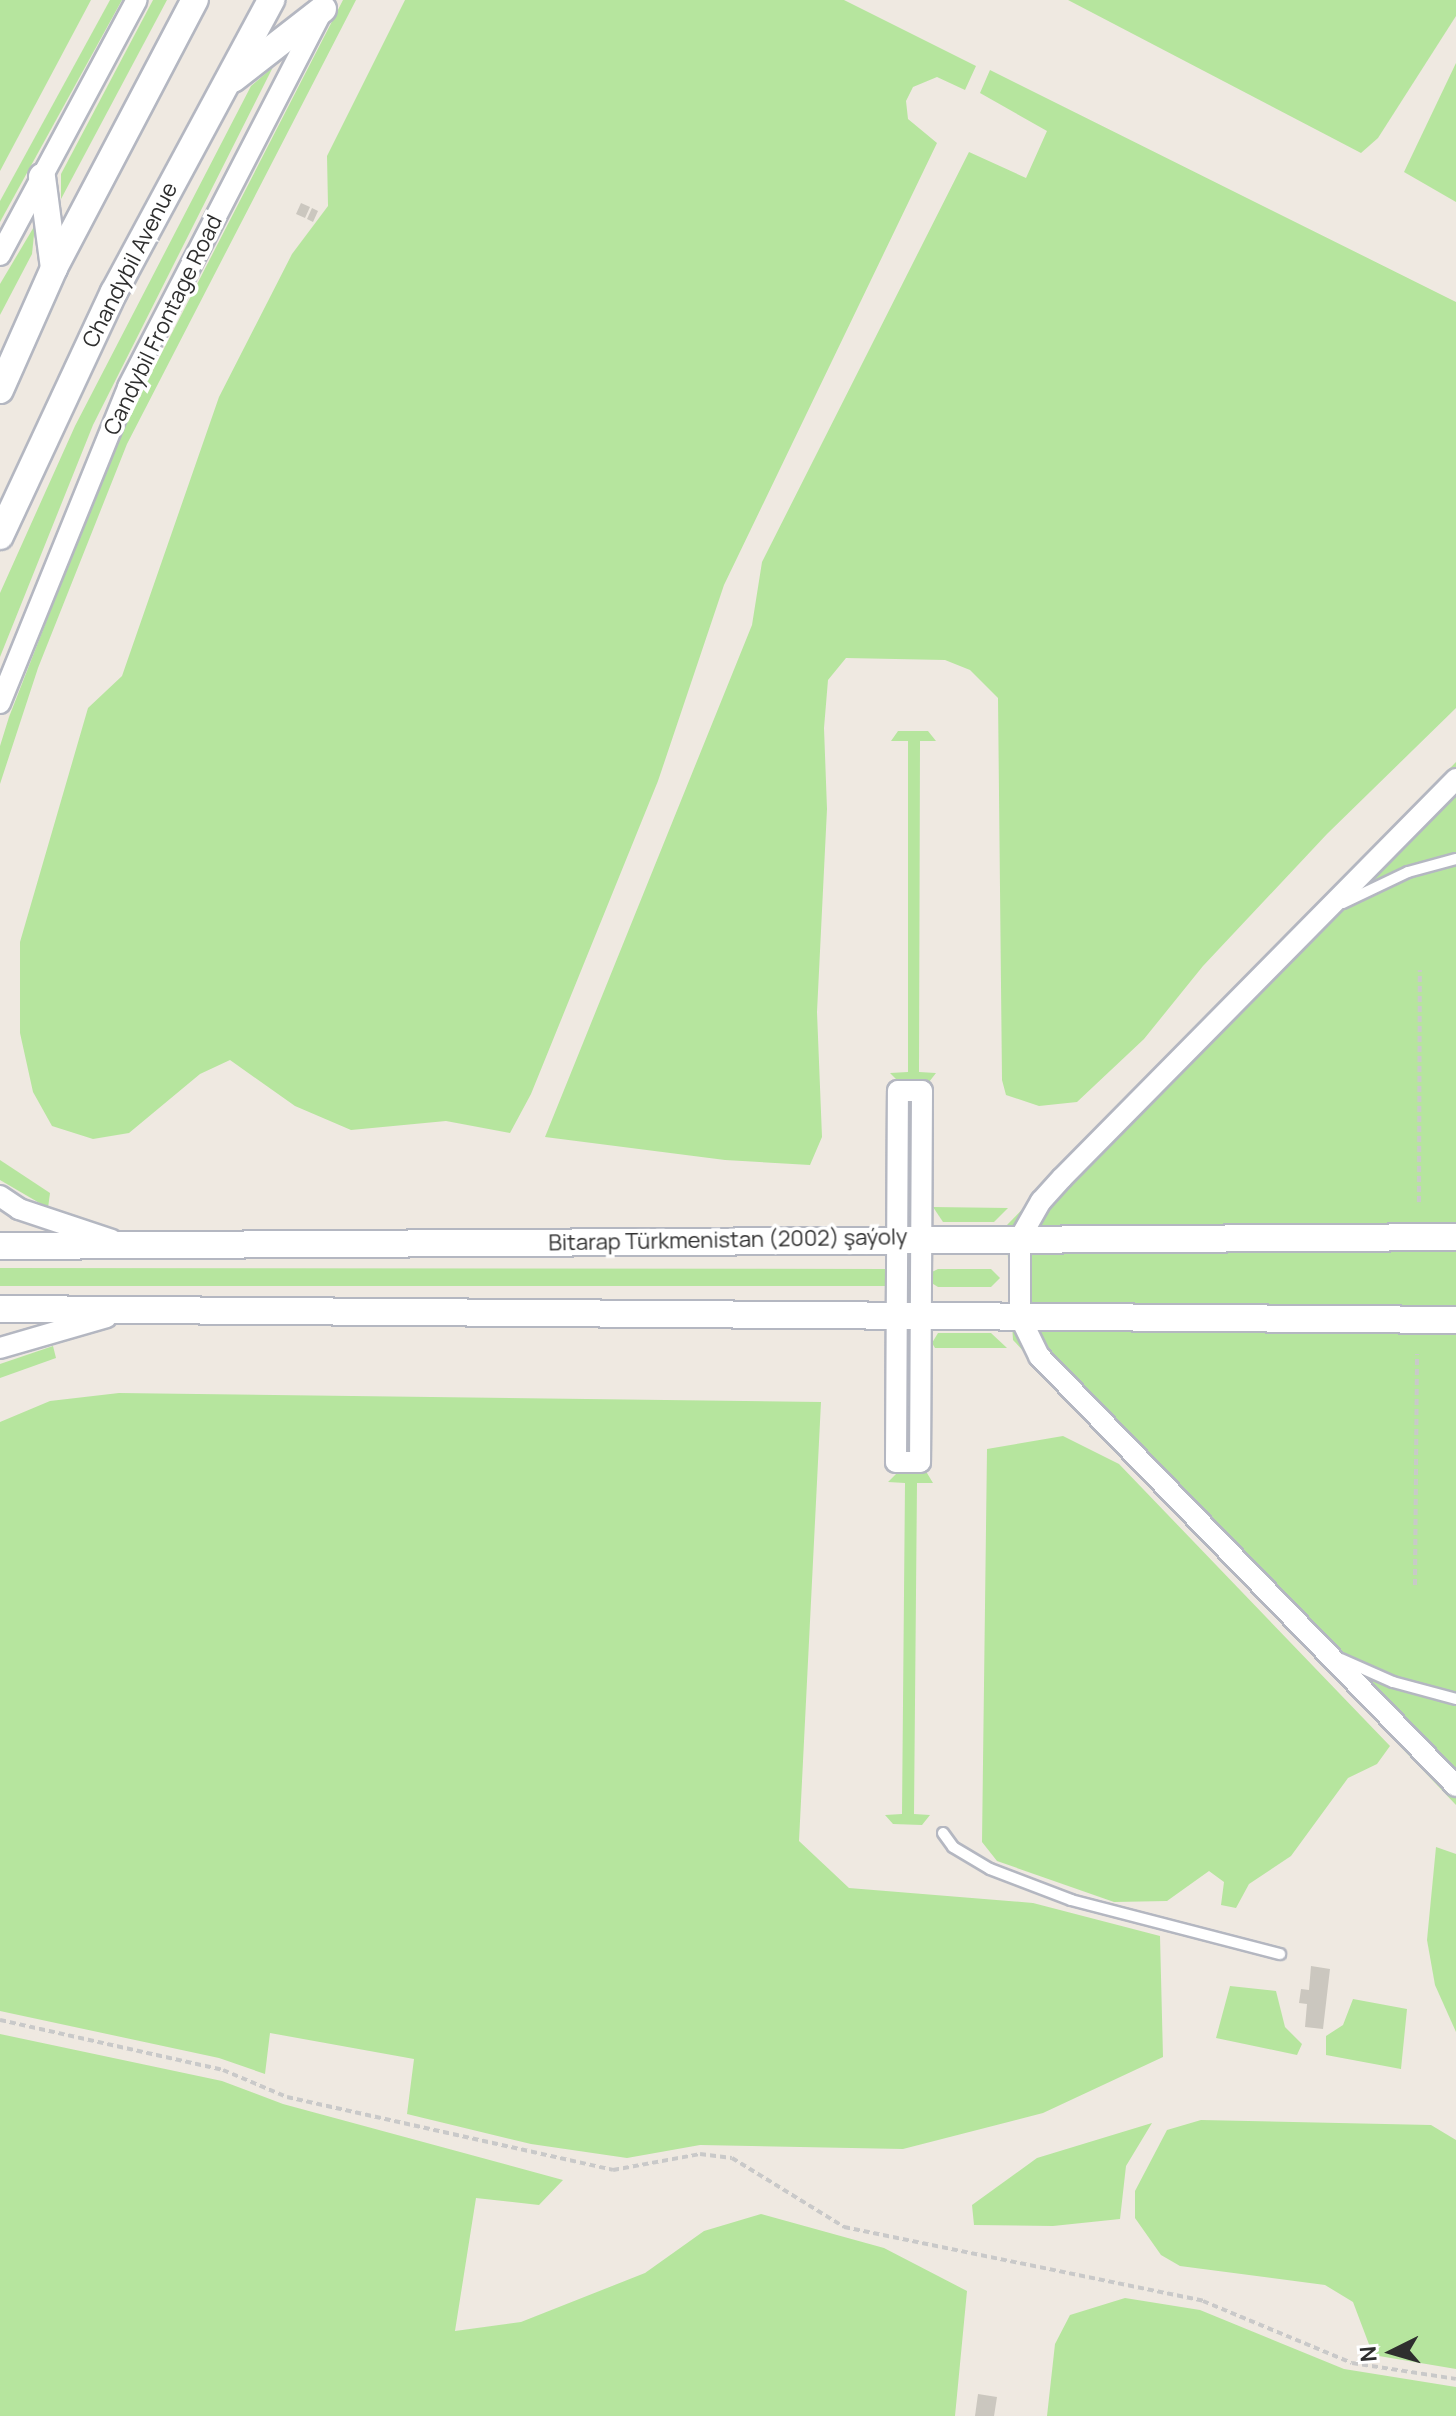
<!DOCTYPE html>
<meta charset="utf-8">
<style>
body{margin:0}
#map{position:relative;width:1456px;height:2416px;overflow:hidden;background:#efe9e1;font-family:Manrope,sans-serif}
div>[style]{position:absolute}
.green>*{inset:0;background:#b6e59e}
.building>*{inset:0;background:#cbc7bf}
.path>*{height:4px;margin-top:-2px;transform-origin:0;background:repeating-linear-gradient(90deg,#c9c9c9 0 6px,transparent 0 10px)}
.roads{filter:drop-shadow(2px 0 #b4b7c1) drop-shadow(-2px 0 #b4b7c1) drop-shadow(0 2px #b4b7c1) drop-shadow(0 -2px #b4b7c1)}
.lane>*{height:10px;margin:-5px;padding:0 5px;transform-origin:5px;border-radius:5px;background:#fff}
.street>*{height:20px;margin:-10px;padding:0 10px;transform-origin:10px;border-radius:10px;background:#fff}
.secondary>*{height:26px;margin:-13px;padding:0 13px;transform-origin:13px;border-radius:13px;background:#fff}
span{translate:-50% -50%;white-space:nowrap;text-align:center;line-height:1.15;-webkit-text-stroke:7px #fff;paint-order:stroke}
.street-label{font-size:22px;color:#2e2e2e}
.north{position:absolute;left:1352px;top:2312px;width:80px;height:80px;-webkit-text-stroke:6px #fff;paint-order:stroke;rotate:265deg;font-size:22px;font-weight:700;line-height:32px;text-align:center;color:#2e2e2e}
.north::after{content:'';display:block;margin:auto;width:28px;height:36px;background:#2e2e2e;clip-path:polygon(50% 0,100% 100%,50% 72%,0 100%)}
</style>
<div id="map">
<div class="green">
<i style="clip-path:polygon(0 0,91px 0,0 171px)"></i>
<i style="clip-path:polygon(110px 0,122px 0,0 222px,0 201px)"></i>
<i style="clip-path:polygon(153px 0,167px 0,61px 199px,61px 174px)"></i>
<i style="clip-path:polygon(343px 0,356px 0,127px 444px,38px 668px,0 784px,0 746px,9px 717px,117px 440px)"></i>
<i style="clip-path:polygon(405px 0,844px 0,976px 66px,965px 90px,937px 77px,913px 87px,906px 101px,908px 119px,937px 143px,724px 585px,658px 781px,531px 1094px,510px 1133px,446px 1121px,351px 1130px,295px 1106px,230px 1060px,200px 1074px,129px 1133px,93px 1139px,52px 1126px,33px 1092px,20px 1033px,20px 942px,88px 708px,122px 676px,219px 397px,292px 254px,328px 206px,327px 156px)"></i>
<i style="clip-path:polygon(1068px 0,1456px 0,1456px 16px,1378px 138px,1361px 153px)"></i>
<i style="clip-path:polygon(1456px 63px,1456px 202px,1404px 172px)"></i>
<i style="clip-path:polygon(273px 67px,93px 425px,0 657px,0 593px,75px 426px,251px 86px)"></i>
<i style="clip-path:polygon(990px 70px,1456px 302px,1456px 708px,1327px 834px,1203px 966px,1144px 1039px,1077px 1102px,1039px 1106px,1006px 1095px,1002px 1080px,998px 698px,970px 670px,945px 660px,846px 658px,828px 680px,824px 728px,827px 809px,817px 1012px,822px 1137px,810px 1165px,725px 1160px,545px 1137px,752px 625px,762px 562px,969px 152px,1026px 178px,1047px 131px,980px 93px)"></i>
<i style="clip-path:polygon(35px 225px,32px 254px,0 315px,0 284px)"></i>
<i style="clip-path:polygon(898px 731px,928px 731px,936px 741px,920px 741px,919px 1072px,936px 1073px,929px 1082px,899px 1082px,890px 1073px,908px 1072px,908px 741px,891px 741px)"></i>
<i style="clip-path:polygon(1456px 762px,1456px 1805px,1013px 1340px,1006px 1226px)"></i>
<i style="clip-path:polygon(0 1160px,50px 1193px,48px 1208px,0 1180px)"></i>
<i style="clip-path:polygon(933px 1207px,1008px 1208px,994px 1222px,943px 1222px)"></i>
<i style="clip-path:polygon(0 1268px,885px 1269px,890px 1270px,890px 1286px,0 1286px)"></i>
<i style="clip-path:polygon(938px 1269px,991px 1269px,1000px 1278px,991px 1287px,938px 1287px,930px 1282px,930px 1273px)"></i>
<i style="clip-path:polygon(938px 1333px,991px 1333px,1007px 1348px,935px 1348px,932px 1343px)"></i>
<i style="clip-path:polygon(53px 1346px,56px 1358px,0 1378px,0 1364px)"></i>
<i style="clip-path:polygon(119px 1393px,821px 1402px,799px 1841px,849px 1888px,1033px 1903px,1160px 1936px,1163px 2057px,1043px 2113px,903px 2149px,700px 2145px,627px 2158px,531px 2144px,407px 2114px,414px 2059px,270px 2033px,265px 2074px,219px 2058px,0 2011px,0 1422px,50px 1401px)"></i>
<i style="clip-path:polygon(1063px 1436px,1119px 1464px,1390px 1746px,1377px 1764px,1348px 1778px,1291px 1856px,1249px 1884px,1236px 1908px,1221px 1905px,1224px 1882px,1209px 1871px,1167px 1901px,1114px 1902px,997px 1861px,982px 1842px,987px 1449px)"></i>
<i style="clip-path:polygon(897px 1473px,927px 1473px,933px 1483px,917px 1483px,914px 1814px,930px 1815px,922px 1825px,893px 1824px,885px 1815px,902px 1814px,905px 1483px,888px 1482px)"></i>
<i style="clip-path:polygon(1436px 1847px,1456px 1854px,1456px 2032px,1435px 1985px,1427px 1940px)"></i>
<i style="clip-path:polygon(1230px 1986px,1276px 1991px,1285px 2027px,1302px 2044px,1297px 2055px,1216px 2038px)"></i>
<i style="clip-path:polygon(1353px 1999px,1407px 2009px,1401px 2069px,1326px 2055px,1326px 2036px,1343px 2025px)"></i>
<i style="clip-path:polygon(0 2034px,222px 2081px,283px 2104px,563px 2180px,539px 2205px,476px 2198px,455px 2331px,521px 2322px,645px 2273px,704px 2231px,761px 2214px,884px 2248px,967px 2291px,955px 2416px,0 2416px)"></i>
<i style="clip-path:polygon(1201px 2120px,1431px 2125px,1456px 2140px,1456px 2369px,1373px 2355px,1353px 2302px,1325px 2285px,1180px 2266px,1161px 2255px,1135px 2218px,1135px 2191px,1167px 2130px)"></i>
<i style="clip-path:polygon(1152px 2123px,1126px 2166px,1120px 2219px,1053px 2226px,974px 2225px,972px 2205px,1037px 2158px)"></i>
<i style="clip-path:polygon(1125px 2298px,1200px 2310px,1344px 2369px,1456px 2387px,1456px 2416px,1047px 2416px,1055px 2344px,1070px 2315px)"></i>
</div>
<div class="building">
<i style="clip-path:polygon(301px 203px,310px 207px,305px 218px,296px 214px)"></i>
<i style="clip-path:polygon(312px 208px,318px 211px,313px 222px,307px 219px)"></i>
<i style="clip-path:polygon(1311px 1966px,1330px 1969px,1323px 2029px,1305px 2027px,1307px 2004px,1299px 2003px,1301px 1989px,1309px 1990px)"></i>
<i style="clip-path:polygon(978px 2394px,997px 2397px,994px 2416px,975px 2416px)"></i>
</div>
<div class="path">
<i style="left:1419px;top:1202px;width:232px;rotate:-89.8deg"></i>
<i style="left:1415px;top:1585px;width:231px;rotate:-89.5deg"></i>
<i style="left:0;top:2020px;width:229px;rotate:12.6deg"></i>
<i style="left:223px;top:2070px;width:69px;rotate:22.9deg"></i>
<i style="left:287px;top:2097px;width:334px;rotate:12.6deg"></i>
<i style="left:613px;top:2170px;width:88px;rotate:-10.4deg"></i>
<i style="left:700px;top:2154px;width:32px;rotate:7deg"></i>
<i style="left:732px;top:2158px;width:132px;rotate:31.6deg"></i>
<i style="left:844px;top:2227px;width:367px;rotate:11.6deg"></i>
<i style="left:1203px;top:2301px;width:161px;rotate:22.6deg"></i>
<i style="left:1352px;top:2363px;width:105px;rotate:8.7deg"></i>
</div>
<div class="roads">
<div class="lane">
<i style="left:1343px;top:903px;width:72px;rotate:-25.5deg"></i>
<i style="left:1408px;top:872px;width:50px;rotate:-15.2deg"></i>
<i style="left:1341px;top:1659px;width:57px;rotate:23.9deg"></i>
<i style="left:1393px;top:1682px;width:65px;rotate:15.1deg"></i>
<i style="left:943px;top:1833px;width:17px;rotate:54deg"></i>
<i style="left:953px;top:1847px;width:43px;rotate:30.7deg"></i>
<i style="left:990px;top:1869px;width:87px;rotate:20.9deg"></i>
<i style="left:1071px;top:1900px;width:216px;rotate:14.5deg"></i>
</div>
<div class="street">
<i style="left:0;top:255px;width:289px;rotate:-61.8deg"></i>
<i style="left:0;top:703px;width:341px;rotate:-67.9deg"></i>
<i style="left:128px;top:387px;width:423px;rotate:-62.7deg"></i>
<i style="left:1456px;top:779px;width:561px;rotate:134.64deg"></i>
<i style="left:1062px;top:1178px;width:31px;rotate:132deg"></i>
<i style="left:1041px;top:1201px;width:43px;rotate:119.6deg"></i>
<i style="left:1020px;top:1238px;width:79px;rotate:90deg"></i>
<i style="left:1020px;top:1317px;width:43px;rotate:64deg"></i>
<i style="left:1039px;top:1356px;width:599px;rotate:45.88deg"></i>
<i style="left:898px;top:1091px;width:24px"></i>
<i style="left:922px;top:1091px;width:371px;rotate:90.3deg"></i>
<i style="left:920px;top:1462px;width:24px;rotate:180deg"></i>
<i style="left:896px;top:1462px;width:371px;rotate:-89.7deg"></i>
<i style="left:0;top:1196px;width:23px;rotate:34deg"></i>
<i style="left:19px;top:1209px;width:98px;rotate:18.4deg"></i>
<i style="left:0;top:1348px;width:111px;rotate:-16.2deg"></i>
</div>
<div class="secondary">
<i style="left:233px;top:79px;width:114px;rotate:-37.9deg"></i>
<i style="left:42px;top:177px;width:92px;rotate:82.5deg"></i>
<i style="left:0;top:390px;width:133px;rotate:-66.1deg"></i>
<i style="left:54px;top:268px;width:303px;rotate:-62.3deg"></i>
<i style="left:0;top:536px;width:269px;rotate:-65deg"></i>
<i style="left:114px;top:292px;width:332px;rotate:-61.7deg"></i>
<i style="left:0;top:1246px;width:1456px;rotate:-0.35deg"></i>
<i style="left:0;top:1309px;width:1456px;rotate:0.43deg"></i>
</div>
</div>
<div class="street-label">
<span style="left:130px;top:265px;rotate:-63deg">Chandybil Avenue</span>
<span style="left:163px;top:325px;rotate:-64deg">Candybil Frontage Road</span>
<span style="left:728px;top:1240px;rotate:-1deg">Bitarap Türkmenistan (2002) şaýoly</span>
</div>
<div class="north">N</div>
</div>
